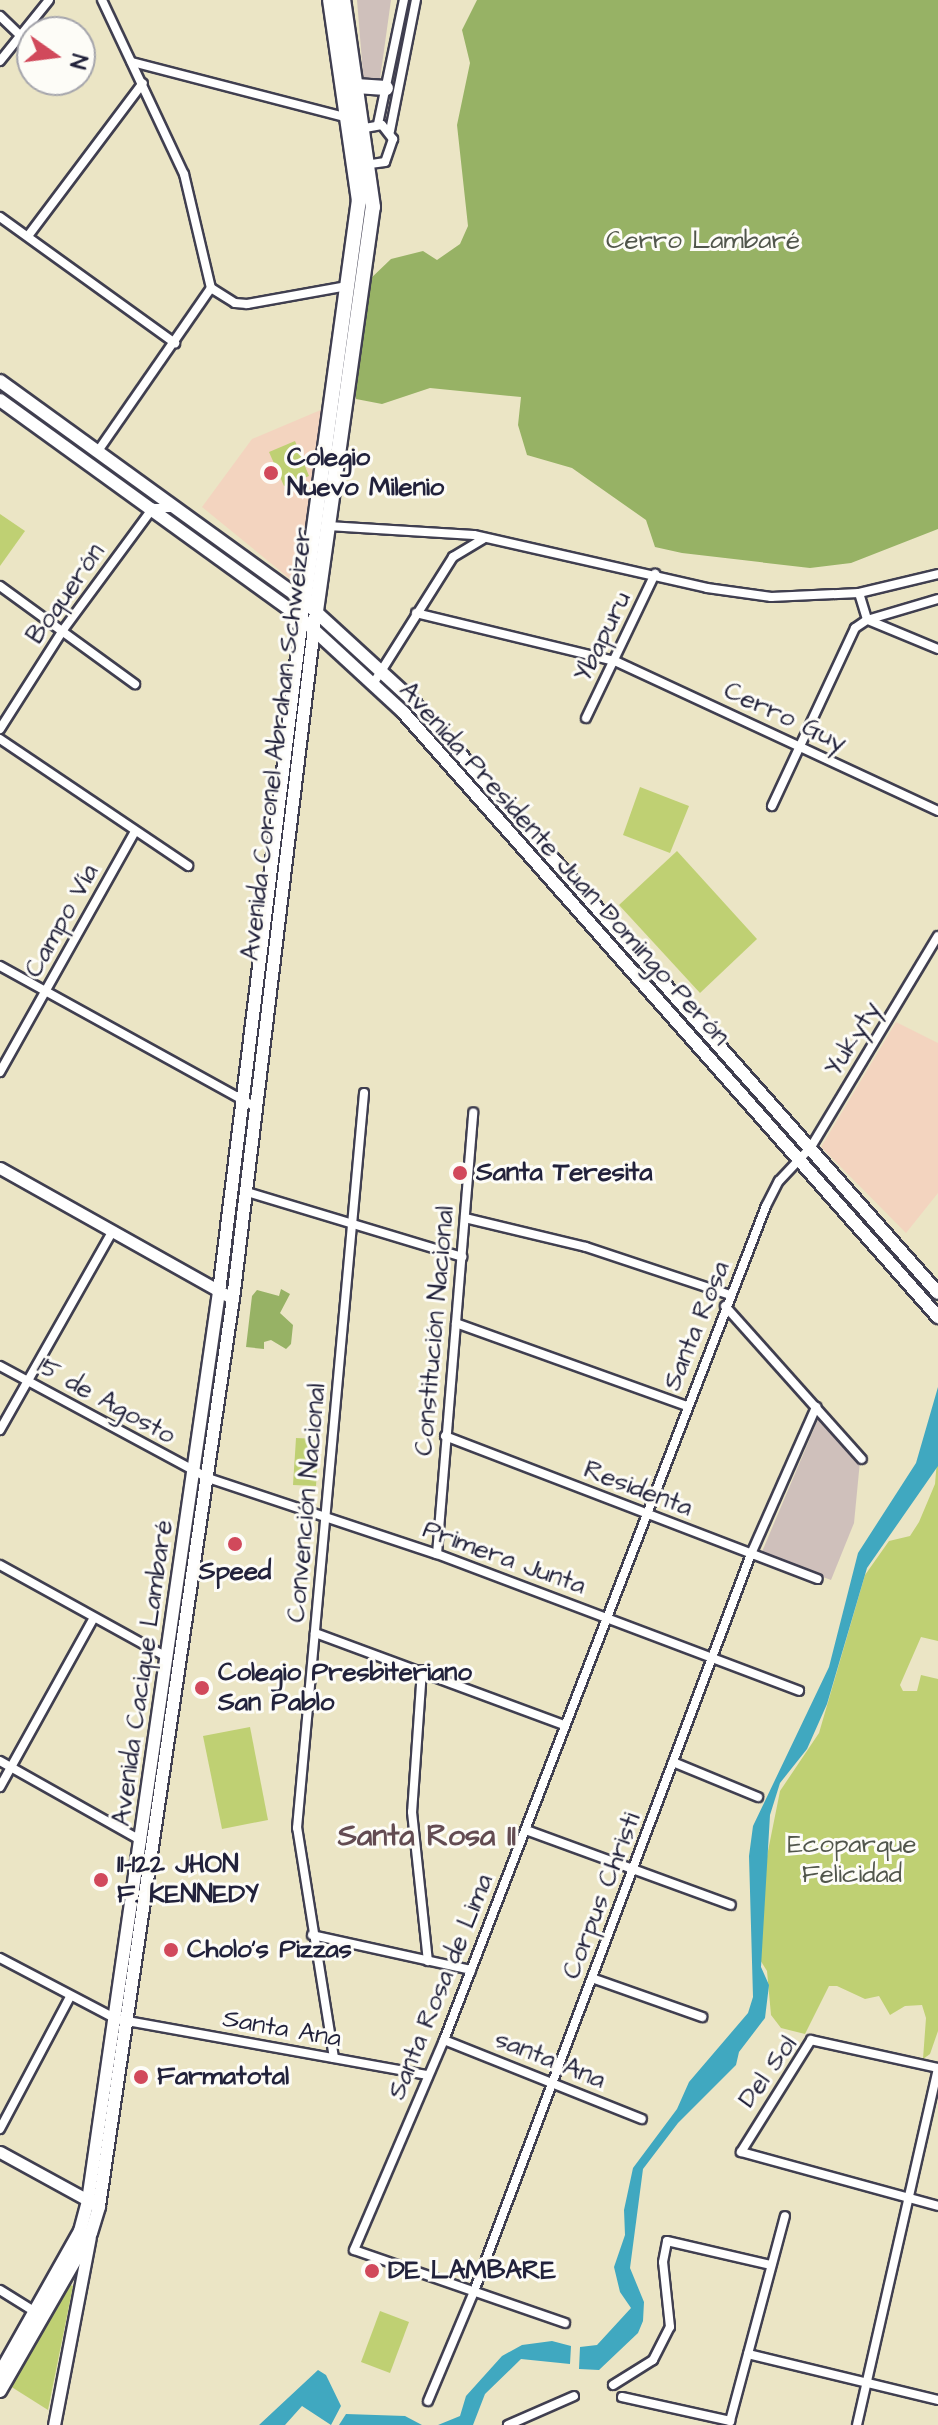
<!DOCTYPE html>
<meta charset="utf-8">
<style>
body{margin:0}
#map{position:relative;width:938px;height:2425px;overflow:hidden;background:#ebe5c5;font-family:"Architects Daughter",sans-serif}
div>[style]{position:absolute}
.built>*{inset:0;background:#f3d4bf}
.industrial>*{inset:0;background:#cfc0bb}
.green>*{inset:0;background:#bfd073}
.forest>*{inset:0;background:#97b265}
.water>*{inset:0;background:#40a8c0}
.roads{filter:drop-shadow(2px 0 #403f50) drop-shadow(-2px 0 #403f50) drop-shadow(0 2px #403f50) drop-shadow(0 -2px #403f50)}
.street>*{height:8px;margin:-4px;padding:0 4px;transform-origin:4px;border-radius:4px;background:#fff}
.secondary>*{height:11px;margin:-5.5px;padding:0 5.5px;transform-origin:5.5px;border-radius:5.5px;background:#fff}
.primary>*{height:12px;margin:-6px;padding:0 6px;transform-origin:6px;border-radius:6px;background:#fff}
.highway>*{height:14px;margin:-7px;padding:0 7px;transform-origin:7px;border-radius:7px;background:#fff}
.dots>*{width:22px;height:22px;translate:-50% -50%;box-sizing:border-box;border:4px solid #fdfcf7;border-radius:50%}
span{translate:-50% -50%;white-space:nowrap;text-align:center;line-height:1.15;-webkit-text-stroke:6px #fdfcf7;paint-order:stroke}
.park-label{font-size:26px;color:#51564c}
.poi-label{font-size:26px;color:#22223b;font-weight:700}
.left{translate:0 -50%;text-align:left}
.street-label{font-size:26px;color:#22223b}
.quarter-label{font-size:30px;color:#634c52;font-weight:700}
.north{position:absolute;left:16px;top:16px;width:80px;height:80px;box-sizing:border-box;background:#fdfcf7;border:2px solid #a5a5ac;border-radius:50%;rotate:104deg;font-size:22px;font-weight:700;line-height:32px;text-align:center;color:#22223b}
.north::after{content:'';display:block;margin:auto;width:28px;height:36px;background:#d1495b;clip-path:polygon(50% 0,100% 100%,50% 72%,0 100%)}
</style>
<div id="map">
<div class="built">
<i style="clip-path:polygon(323px 409px,304px 570px,300px 587px,202px 507px,252px 439px)"></i>
<i style="clip-path:polygon(896px 1022px,938px 1043px,938px 1193px,906px 1233px,821px 1147px)"></i>
</div>
<div class="industrial">
<i style="clip-path:polygon(357px 0,391px 0,379px 86px,364px 86px)"></i>
<i style="clip-path:polygon(819px 1417px,860px 1461px,854px 1523px,831px 1580px,761px 1554px)"></i>
</div>
<div class="green">
<i style="clip-path:polygon(0 387px,295px 601px,295px 604px,0 391px)"></i>
<i style="clip-path:polygon(295px 441px,309px 476px,284px 486px,269px 452px)"></i>
<i style="clip-path:polygon(0 514px,25px 531px,0 566px)"></i>
<i style="clip-path:polygon(388px 684px,794px 1143px,795px 1145px,387px 686px)"></i>
<i style="clip-path:polygon(640px 787px,689px 806px,670px 853px,623px 835px)"></i>
<i style="clip-path:polygon(677px 851px,757px 939px,700px 993px,619px 905px)"></i>
<i style="clip-path:polygon(296px 1438px,319px 1439px,316px 1486px,293px 1485px)"></i>
<i style="clip-path:polygon(938px 1448px,938px 1641px,921px 1637px,900px 1685px,903px 1691px,917px 1691px,921px 1675px,938px 1679px,938px 2031px,930px 2054px,923px 2059px,926px 2018px,922px 2005px,905px 2006px,890px 2015px,879px 1996px,865px 1999px,837px 1986px,829px 1986px,805px 2034px,781px 2028px,771px 2015px,767px 1971px,759px 1958px,762px 1881px,780px 1791px,819px 1733px,865px 1575px,889px 1541px,910px 1536px,919px 1522px,935px 1484px)"></i>
<i style="clip-path:polygon(250px 1727px,268px 1820px,222px 1829px,203px 1736px)"></i>
<i style="clip-path:polygon(68px 2284px,73px 2286px,48px 2410px,10px 2386px)"></i>
<i style="clip-path:polygon(380px 2311px,409px 2322px,390px 2373px,361px 2362px)"></i>
</div>
<div class="forest">
<i style="clip-path:polygon(477px 0,938px 0,938px 529px,851px 563px,810px 568px,682px 553px,655px 547px,646px 520px,572px 468px,527px 455px,518px 425px,521px 397px,430px 388px,382px 404px,356px 399px,353px 376px,367px 282px,391px 259px,423px 251px,437px 260px,460px 244px,468px 226px,457px 125px,470px 63px,462px 30px)"></i>
<i style="clip-path:polygon(281px 1289px,290px 1294px,280px 1313px,293px 1325px,291px 1344px,286px 1349px,271px 1340px,264px 1342px,264px 1349px,246px 1347px,252px 1296px,257px 1290px,279px 1296px)"></i>
</div>
<div class="water">
<i style="clip-path:polygon(938px 1387px,938px 1466px,867px 1568px,827px 1704px,807px 1749px,780px 1783px,770px 1815px,761px 1967px,769px 1985px,765px 2018px,739px 2052px,736px 2065px,678px 2123px,643px 2169px,630px 2268px,644px 2302px,643px 2321px,638px 2333px,599px 2370px,579px 2369px,580px 2347px,597px 2345px,631px 2308px,620px 2292px,614px 2267px,625px 2235px,624px 2210px,633px 2168px,677px 2109px,689px 2082px,748px 2013px,753px 1997px,749px 1856px,753px 1826px,829px 1667px,858px 1553px,916px 1463px)"></i>
<i style="clip-path:polygon(552px 2341px,571px 2346px,570px 2364px,521px 2359px,485px 2394px,473px 2425px,438px 2425px,460px 2416px,466px 2396px,502px 2356px,522px 2345px)"></i>
<i style="clip-path:polygon(318px 2370px,326px 2375px,341px 2406px,331px 2425px,302px 2406px,285px 2425px,259px 2425px)"></i>
<i style="clip-path:polygon(346px 2414px,405px 2416px,422px 2425px,339px 2425px)"></i>
</div>
<div class="roads">
<div class="street">
<i style="left:102px;top:0;width:192px;rotate:64.8deg"></i>
<i style="left:184px;top:174px;width:117px;rotate:76.7deg"></i>
<i style="left:211px;top:288px;width:28px;rotate:32deg"></i>
<i style="left:235px;top:303px;width:12px;rotate:5deg"></i>
<i style="left:247px;top:304px;width:102px;rotate:-10.2deg"></i>
<i style="left:0;top:16px;width:28px;rotate:44deg"></i>
<i style="left:0;top:61px;width:78px;rotate:-51.2deg"></i>
<i style="left:132px;top:62px;width:223px;rotate:14.5deg"></i>
<i style="left:378px;top:124px;width:127px;rotate:-78.2deg"></i>
<i style="left:365px;top:128px;width:17px;rotate:-10deg"></i>
<i style="left:382px;top:125px;width:18px;rotate:52deg"></i>
<i style="left:393px;top:139px;width:24px;rotate:109deg"></i>
<i style="left:385px;top:162px;width:15px;rotate:172deg"></i>
<i style="left:390px;top:131px;width:134px;rotate:-78.8deg"></i>
<i style="left:0;top:217px;width:216px;rotate:35.8deg"></i>
<i style="left:28px;top:236px;width:191px;rotate:-53.1deg"></i>
<i style="left:98px;top:451px;width:198px;rotate:-55.3deg"></i>
<i style="left:328px;top:526px;width:146px;rotate:3.5deg"></i>
<i style="left:474px;top:535px;width:239px;rotate:12.8deg"></i>
<i style="left:707px;top:588px;width:65px;rotate:8deg"></i>
<i style="left:771px;top:597px;width:88px;rotate:-2.6deg"></i>
<i style="left:859px;top:593px;width:81px;rotate:-13.5deg"></i>
<i style="left:0;top:586px;width:167px;rotate:36deg"></i>
<i style="left:859px;top:593px;width:28px;rotate:73deg"></i>
<i style="left:416px;top:613px;width:205px;rotate:13.6deg"></i>
<i style="left:615px;top:661px;width:356px;rotate:24.9deg"></i>
<i style="left:868px;top:620px;width:76px;rotate:22.5deg"></i>
<i style="left:373px;top:684px;width:150px;rotate:-57.8deg"></i>
<i style="left:453px;top:557px;width:35px;rotate:-31deg"></i>
<i style="left:586px;top:718px;width:160px;rotate:-64.4deg"></i>
<i style="left:0;top:729px;width:117px;rotate:-57.5deg"></i>
<i style="left:63px;top:630px;width:152px;rotate:-53.6deg"></i>
<i style="left:153px;top:508px;width:18px"></i>
<i style="left:0;top:739px;width:227px;rotate:34deg"></i>
<i style="left:772px;top:806px;width:196px;rotate:-65deg"></i>
<i style="left:855px;top:628px;width:14px;rotate:-34deg"></i>
<i style="left:867px;top:620px;width:74px;rotate:-16.5deg"></i>
<i style="left:0;top:966px;width:294px;rotate:28.9deg"></i>
<i style="left:0;top:1072px;width:276px;rotate:-60.7deg"></i>
<i style="left:247px;top:1192px;width:225px;rotate:16.8deg"></i>
<i style="left:465px;top:1218px;width:124px;rotate:13.5deg"></i>
<i style="left:586px;top:1247px;width:152px;rotate:18.4deg"></i>
<i style="left:725px;top:1306px;width:205px;rotate:48.2deg"></i>
<i style="left:456px;top:1323px;width:245px;rotate:19.8deg"></i>
<i style="left:0;top:1366px;width:236px;rotate:28.3deg"></i>
<i style="left:208px;top:1478px;width:241px;rotate:18.4deg"></i>
<i style="left:437px;top:1554px;width:387px;rotate:20.7deg"></i>
<i style="left:0;top:1430px;width:227px;rotate:-60.5deg"></i>
<i style="left:445px;top:1436px;width:399px;rotate:21deg"></i>
<i style="left:437px;top:1554px;width:443px;rotate:-85.3deg"></i>
<i style="left:0;top:1565px;width:191px;rotate:28.9deg"></i>
<i style="left:315px;top:1633px;width:265px;rotate:20.3deg"></i>
<i style="left:422px;top:1670px;width:142px;rotate:94deg"></i>
<i style="left:412px;top:1812px;width:150px;rotate:83.9deg"></i>
<i style="left:0;top:1761px;width:163px;rotate:29.4deg"></i>
<i style="left:673px;top:1762px;width:92px;rotate:22.4deg"></i>
<i style="left:0;top:1787px;width:192px;rotate:-61deg"></i>
<i style="left:526px;top:1830px;width:218px;rotate:20.1deg"></i>
<i style="left:312px;top:1935px;width:163px;rotate:12.4deg"></i>
<i style="left:0;top:1958px;width:131px;rotate:27.7deg"></i>
<i style="left:116px;top:2019px;width:317px;rotate:10.2deg"></i>
<i style="left:592px;top:1978px;width:117px;rotate:19.5deg"></i>
<i style="left:444px;top:2040px;width:213px;rotate:21.8deg"></i>
<i style="left:334px;top:2058px;width:233px;rotate:-99.1deg"></i>
<i style="left:297px;top:1828px;width:738px;rotate:-84.79deg"></i>
<i style="left:938px;top:2068px;width:130px;rotate:-167.6deg"></i>
<i style="left:811px;top:2040px;width:132px;rotate:122deg"></i>
<i style="left:741px;top:2152px;width:204px;rotate:15.3deg"></i>
<i style="left:0;top:2129px;width:149px;rotate:-62.1deg"></i>
<i style="left:0;top:2290px;width:44px;rotate:31.9deg"></i>
<i style="left:565px;top:2323px;width:223px;rotate:-160.9deg"></i>
<i style="left:354px;top:2250px;width:228px;rotate:-66.8deg"></i>
<i style="left:444px;top:2040px;width:894px;rotate:-68.89deg"></i>
<i style="left:766px;top:1206px;width:28px;rotate:-63deg"></i>
<i style="left:779px;top:1181px;width:47px;rotate:-46.7deg"></i>
<i style="left:811px;top:1147px;width:246px;rotate:-59deg"></i>
<i style="left:748px;top:2354px;width:195px;rotate:13.6deg"></i>
<i style="left:613px;top:2385px;width:47px;rotate:-32deg"></i>
<i style="left:653px;top:2360px;width:37px;rotate:-63deg"></i>
<i style="left:670px;top:2327px;width:65px;rotate:-96.1deg"></i>
<i style="left:663px;top:2262px;width:21px;rotate:-79deg"></i>
<i style="left:667px;top:2241px;width:107px;rotate:13deg"></i>
<i style="left:622px;top:2397px;width:111px;rotate:12.5deg"></i>
<i style="left:730px;top:2421px;width:212px;rotate:-75deg"></i>
<i style="left:428px;top:2401px;width:116px;rotate:-67.2deg"></i>
<i style="left:473px;top:2294px;width:790px;rotate:-69.41deg"></i>
<i style="left:751px;top:1554px;width:161px;rotate:-66.1deg"></i>
<i style="left:508px;top:2425px;width:72px;rotate:-23.7deg"></i>
<i style="left:857px;top:2425px;width:365px;rotate:-77.2deg"></i>
</div>
<div class="secondary">
<i style="left:0;top:1168px;width:267px;rotate:29.3deg"></i>
<i style="left:0;top:2152px;width:108px;rotate:28.7deg"></i>
<i style="left:54px;top:2425px;width:191px;rotate:-79.2deg"></i>
</div>
<div class="primary">
<i style="left:0;top:381px;width:375px;rotate:35.9deg"></i>
<i style="left:304px;top:601px;width:148px;rotate:42.5deg"></i>
<i style="left:413px;top:701px;width:791px;rotate:48.43deg"></i>
<i style="left:0;top:400px;width:373px;rotate:35.9deg"></i>
<i style="left:302px;top:619px;width:137px;rotate:42.6deg"></i>
<i style="left:403px;top:712px;width:808px;rotate:48.51deg"></i>
<i style="left:0;top:2373px;width:163px;rotate:-60.6deg"></i>
<i style="left:80px;top:2231px;width:31px;rotate:-75deg"></i>
<i style="left:88px;top:2201px;width:918px;rotate:-81.8deg"></i>
<i style="left:219px;top:1292px;width:696px;rotate:-82.99deg"></i>
<i style="left:0;top:2391px;width:182px;rotate:-60.1deg"></i>
<i style="left:91px;top:2233px;width:28px;rotate:-73deg"></i>
<i style="left:99px;top:2206px;width:917px;rotate:-81.6deg"></i>
<i style="left:233px;top:1299px;width:693px;rotate:-83.12deg"></i>
</div>
<div class="highway">
<i style="left:356px;top:86px;width:30px;rotate:4deg"></i>
<i style="left:304px;top:601px;width:404px;rotate:-82.2deg"></i>
<i style="left:359px;top:201px;width:203px;rotate:-98.2deg"></i>
<i style="left:316px;top:611px;width:408px;rotate:-82deg"></i>
<i style="left:373px;top:207px;width:209px;rotate:-98.2deg"></i>
</div>
</div>
<div class="dots">
<i style="left:271px;top:473px;background:#d1495b"></i>
<i style="left:460px;top:1173px;background:#d1495b"></i>
<i style="left:235px;top:1544px;background:#d1495b"></i>
<i style="left:202px;top:1688px;background:#d1495b"></i>
<i style="left:101px;top:1880px;background:#d1495b"></i>
<i style="left:171px;top:1950px;background:#d1495b"></i>
<i style="left:141px;top:2077px;background:#d1495b"></i>
<i style="left:372px;top:2271px;background:#d1495b"></i>
</div>
<div class="park-label">
<span style="left:703px;top:241px">Cerro Lambaré</span>
<span style="left:852px;top:1860px">Ecoparque<br>Felicidad</span>
</div>
<div class="poi-label">
<span class="left" style="left:287px;top:473px">Colegio<br>Nuevo Milenio</span>
<span class="left" style="left:476px;top:1173px">Santa Teresita</span>
<span style="left:235px;top:1572px">Speed</span>
<span class="left" style="left:218px;top:1688px">Colegio Presbiteriano<br>San Pablo</span>
<span class="left" style="left:117px;top:1880px">11-122 JHON<br>F. KENNEDY</span>
<span class="left" style="left:187px;top:1950px">Cholo's Pizzas</span>
<span class="left" style="left:157px;top:2077px">Farmatotal</span>
<span class="left" style="left:388px;top:2271px">DE LAMBARE</span>
</div>
<div class="street-label">
<span style="left:66px;top:594px;rotate:-55deg">Boquerón</span>
<span style="left:603px;top:637px;rotate:-64deg">Ybapuru</span>
<span style="left:785px;top:717px;rotate:25deg">Cerro Guy</span>
<span style="left:277px;top:744px;rotate:-83deg">Avenida Coronel Abrahan Schweizer</span>
<span style="left:564px;top:864px;rotate:48deg">Avenida Presidente Juan Domingo Perón</span>
<span style="left:62px;top:921px;rotate:-61deg">Campo Vía</span>
<span style="left:853px;top:1039px;rotate:-59deg">Yukyty</span>
<span style="left:697px;top:1326px;rotate:-68deg">Santa Rosa</span>
<span style="left:435px;top:1331px;rotate:-85deg">Constitución Nacional</span>
<span style="left:106px;top:1401px;rotate:29deg">15 de Agosto</span>
<span style="left:638px;top:1489px;rotate:21deg">Residenta</span>
<span style="left:307px;top:1503px;rotate:-85deg">Convención Nacional</span>
<span style="left:504px;top:1558px;rotate:20deg">Primera Junta</span>
<span style="left:143px;top:1673px;rotate:-82deg">Avenida Cacique Lambaré</span>
<span style="left:602px;top:1896px;rotate:-69deg">Corpus Christi</span>
<span style="left:441px;top:1987px;rotate:-68deg">Santa Rosa de Lima</span>
<span style="left:282px;top:2029px;rotate:10deg">Santa Ana</span>
<span style="left:550px;top:2060px;rotate:22deg">santa Ana</span>
<span style="left:768px;top:2072px;rotate:-54deg">Del Sol</span>
</div>
<div class="quarter-label">
<span style="left:427px;top:1836px">Santa Rosa II</span>
</div>
<div class="north">N</div>
</div>
